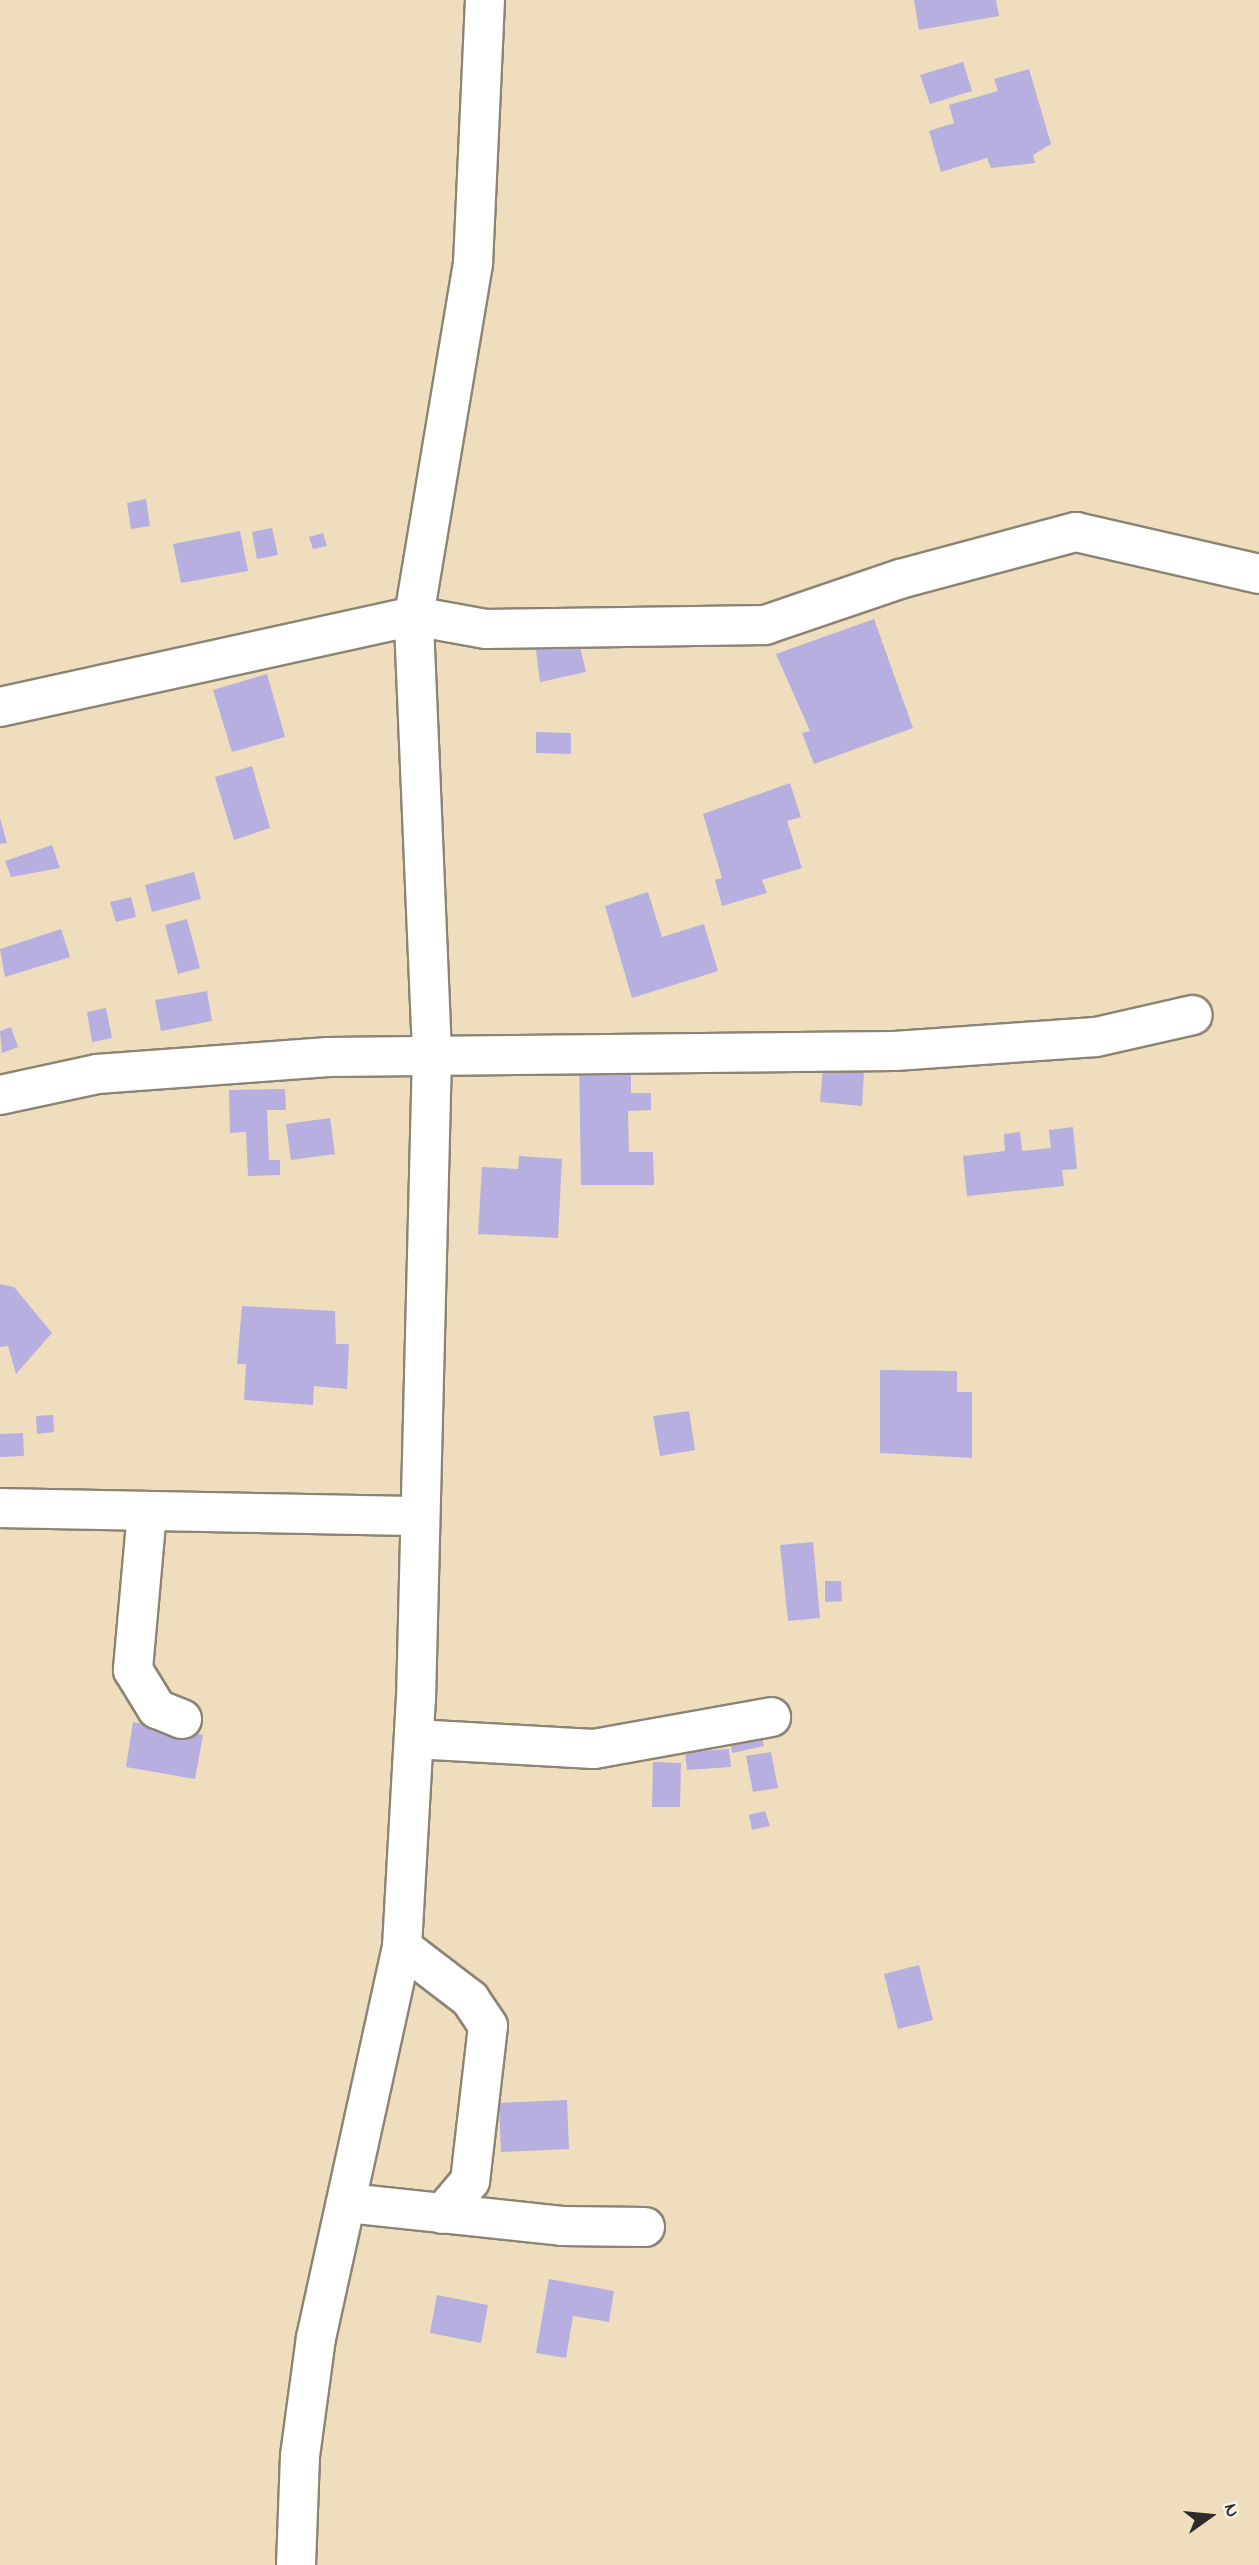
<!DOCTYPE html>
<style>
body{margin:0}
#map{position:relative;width:1259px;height:2565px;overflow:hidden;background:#eedebd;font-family:"Indie Flower",sans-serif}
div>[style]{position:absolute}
.building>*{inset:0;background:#b7afdf}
.roads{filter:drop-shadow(2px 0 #8c8474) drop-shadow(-2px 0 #8c8474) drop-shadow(0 2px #8c8474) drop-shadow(0 -2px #8c8474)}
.minor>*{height:38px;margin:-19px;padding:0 19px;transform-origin:19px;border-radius:19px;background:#fff}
span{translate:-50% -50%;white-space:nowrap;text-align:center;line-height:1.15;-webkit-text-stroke:7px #f7f3e8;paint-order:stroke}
.north{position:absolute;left:1175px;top:2481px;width:70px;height:70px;-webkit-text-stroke:5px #f7f3e8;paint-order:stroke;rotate:75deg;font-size:19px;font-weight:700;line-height:28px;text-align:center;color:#2b2b2b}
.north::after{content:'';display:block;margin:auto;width:24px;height:32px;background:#2b2b2b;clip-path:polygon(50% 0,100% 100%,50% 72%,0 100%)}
</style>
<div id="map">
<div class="building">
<i style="clip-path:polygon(914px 0,996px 0,999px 16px,919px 30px)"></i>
<i style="clip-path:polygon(963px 62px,972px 91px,930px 104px,920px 75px)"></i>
<i style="clip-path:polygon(1029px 69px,1051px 144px,1033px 155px,1035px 163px,991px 168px,987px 158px,941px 172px,929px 131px,954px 123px,949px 105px,998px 91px,994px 79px)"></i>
<i style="clip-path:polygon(146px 499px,150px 526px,131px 529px,127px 503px)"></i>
<i style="clip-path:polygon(272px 528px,278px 555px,257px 559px,252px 532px)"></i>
<i style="clip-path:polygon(240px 531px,248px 571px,181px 583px,173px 544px)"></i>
<i style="clip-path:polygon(323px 533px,327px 546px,313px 549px,309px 537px)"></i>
<i style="clip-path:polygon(874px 619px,913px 728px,814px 764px,802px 733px,810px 731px,776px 654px)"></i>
<i style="clip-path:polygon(579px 642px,586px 672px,540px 682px,536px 650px)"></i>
<i style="clip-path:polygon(267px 674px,285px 737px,232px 752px,213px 690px)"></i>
<i style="clip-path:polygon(536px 732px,571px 733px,571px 754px,536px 753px)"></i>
<i style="clip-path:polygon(252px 766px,270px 828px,234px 840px,215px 777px)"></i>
<i style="clip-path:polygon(790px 783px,801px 817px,787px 821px,802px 868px,762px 880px,767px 893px,722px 906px,715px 880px,722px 878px,703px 814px)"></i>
<i style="clip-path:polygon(0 818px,7px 843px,0 844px)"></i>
<i style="clip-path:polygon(52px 845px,60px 868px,11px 877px,5px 861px)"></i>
<i style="clip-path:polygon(194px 872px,201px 899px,152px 912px,145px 885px)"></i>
<i style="clip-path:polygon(648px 892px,662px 937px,704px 924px,718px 971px,632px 998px,605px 906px)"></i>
<i style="clip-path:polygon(131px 897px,136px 917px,116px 922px,110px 902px)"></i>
<i style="clip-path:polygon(187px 919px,200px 968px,178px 974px,165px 925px)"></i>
<i style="clip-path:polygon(61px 929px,70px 957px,5px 977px,0 949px)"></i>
<i style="clip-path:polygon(207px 991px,212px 1021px,161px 1031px,155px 1000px)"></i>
<i style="clip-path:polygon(106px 1008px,112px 1038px,92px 1042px,87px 1012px)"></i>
<i style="clip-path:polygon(11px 1027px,18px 1047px,2px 1053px,0 1031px)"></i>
<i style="clip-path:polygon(631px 1059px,631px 1093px,651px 1093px,651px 1110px,628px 1111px,629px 1152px,653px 1152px,654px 1185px,581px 1185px,579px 1060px)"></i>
<i style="clip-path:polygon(823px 1068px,864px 1072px,862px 1106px,820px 1102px)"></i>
<i style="clip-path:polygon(285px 1089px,286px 1110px,267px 1110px,269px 1160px,280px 1160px,280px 1175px,248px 1176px,246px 1132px,230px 1133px,229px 1090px)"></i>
<i style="clip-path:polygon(330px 1118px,335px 1154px,291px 1160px,286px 1124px)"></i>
<i style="clip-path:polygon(1073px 1127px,1077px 1169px,1062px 1170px,1064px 1186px,967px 1196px,963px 1156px,1005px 1151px,1004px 1134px,1020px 1132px,1022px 1151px,1051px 1148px,1049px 1130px)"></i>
<i style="clip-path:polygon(519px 1156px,562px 1159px,558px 1238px,478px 1234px,482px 1167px,518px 1169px)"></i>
<i style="clip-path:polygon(0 1284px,14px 1287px,52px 1333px,16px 1374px,8px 1346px,0 1347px)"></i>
<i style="clip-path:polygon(242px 1306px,335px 1311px,336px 1344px,349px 1344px,347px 1389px,314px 1386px,313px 1405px,244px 1400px,246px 1364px,237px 1364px)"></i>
<i style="clip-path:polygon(880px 1370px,957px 1371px,957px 1392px,972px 1392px,972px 1458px,880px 1453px)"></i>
<i style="clip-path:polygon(689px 1411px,695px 1450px,660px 1456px,653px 1416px)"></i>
<i style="clip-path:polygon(53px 1415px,54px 1432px,37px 1434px,36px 1416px)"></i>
<i style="clip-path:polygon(23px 1433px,24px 1456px,0 1457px,0 1434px)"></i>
<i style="clip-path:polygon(813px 1542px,820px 1618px,788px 1621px,780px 1545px)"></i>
<i style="clip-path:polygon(825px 1581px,841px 1581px,842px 1601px,825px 1602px)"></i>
<i style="clip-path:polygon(133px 1722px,203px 1735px,195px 1779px,126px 1767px)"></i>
<i style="clip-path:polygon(760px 1729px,764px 1746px,732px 1753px,729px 1736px)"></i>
<i style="clip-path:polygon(729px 1749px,731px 1767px,687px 1770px,685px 1752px)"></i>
<i style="clip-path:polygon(771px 1752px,778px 1788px,753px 1792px,746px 1756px)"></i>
<i style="clip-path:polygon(653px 1762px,681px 1763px,680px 1807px,652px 1807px)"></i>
<i style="clip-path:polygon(765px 1811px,770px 1826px,752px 1830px,749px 1815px)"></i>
<i style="clip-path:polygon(919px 1965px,933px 2020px,898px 2029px,884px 1974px)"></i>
<i style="clip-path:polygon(567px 2100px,569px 2149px,501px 2152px,499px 2103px)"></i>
<i style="clip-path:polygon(549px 2279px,614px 2291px,609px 2322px,573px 2316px,566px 2358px,536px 2353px)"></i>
<i style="clip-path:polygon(437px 2295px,488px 2305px,481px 2343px,430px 2333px)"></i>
</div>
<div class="roads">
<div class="minor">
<i style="left:0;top:707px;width:424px;rotate:-12.4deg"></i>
<i style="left:414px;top:616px;width:73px;rotate:10.2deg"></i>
<i style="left:486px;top:629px;width:279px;rotate:-0.8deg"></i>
<i style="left:765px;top:625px;width:143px;rotate:-18.8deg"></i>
<i style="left:900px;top:579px;width:182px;rotate:-15deg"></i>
<i style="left:1076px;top:532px;width:188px;rotate:12.9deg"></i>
<i style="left:0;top:1095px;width:99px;rotate:-12.2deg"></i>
<i style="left:97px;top:1074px;width:232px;rotate:-4.2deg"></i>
<i style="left:328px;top:1057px;width:567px;rotate:-0.61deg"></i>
<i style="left:895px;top:1051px;width:201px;rotate:-4deg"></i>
<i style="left:1096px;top:1037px;width:99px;rotate:-12.8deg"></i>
<i style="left:0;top:1508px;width:419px;rotate:1.1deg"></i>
<i style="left:147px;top:1512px;width:159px;rotate:95.1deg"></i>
<i style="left:133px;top:1670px;width:46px;rotate:58.4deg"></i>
<i style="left:157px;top:1709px;width:27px;rotate:22deg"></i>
<i style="left:414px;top:1739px;width:180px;rotate:3.2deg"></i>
<i style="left:594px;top:1749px;width:180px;rotate:-10.2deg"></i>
<i style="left:402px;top:1947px;width:86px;rotate:37.4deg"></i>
<i style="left:470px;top:1999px;width:32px;rotate:56deg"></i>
<i style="left:488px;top:2026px;width:156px;rotate:96.6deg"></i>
<i style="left:470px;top:2181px;width:43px;rotate:130.3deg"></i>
<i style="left:348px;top:2203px;width:215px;rotate:6.1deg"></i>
<i style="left:562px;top:2226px;width:83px;rotate:0.7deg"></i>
<i style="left:296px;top:2565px;width:109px;rotate:-87.9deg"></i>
<i style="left:300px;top:2456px;width:119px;rotate:-82.3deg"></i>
<i style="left:316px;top:2338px;width:400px;rotate:-77.6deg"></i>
<i style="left:402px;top:1947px;width:247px;rotate:-86.8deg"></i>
<i style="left:416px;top:1700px;width:647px;rotate:-88.58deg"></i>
<i style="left:432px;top:1053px;width:437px;rotate:-92.4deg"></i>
<i style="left:414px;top:616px;width:357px;rotate:-80.5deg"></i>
<i style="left:473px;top:264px;width:264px;rotate:-87.4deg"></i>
</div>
</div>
<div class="north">N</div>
</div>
